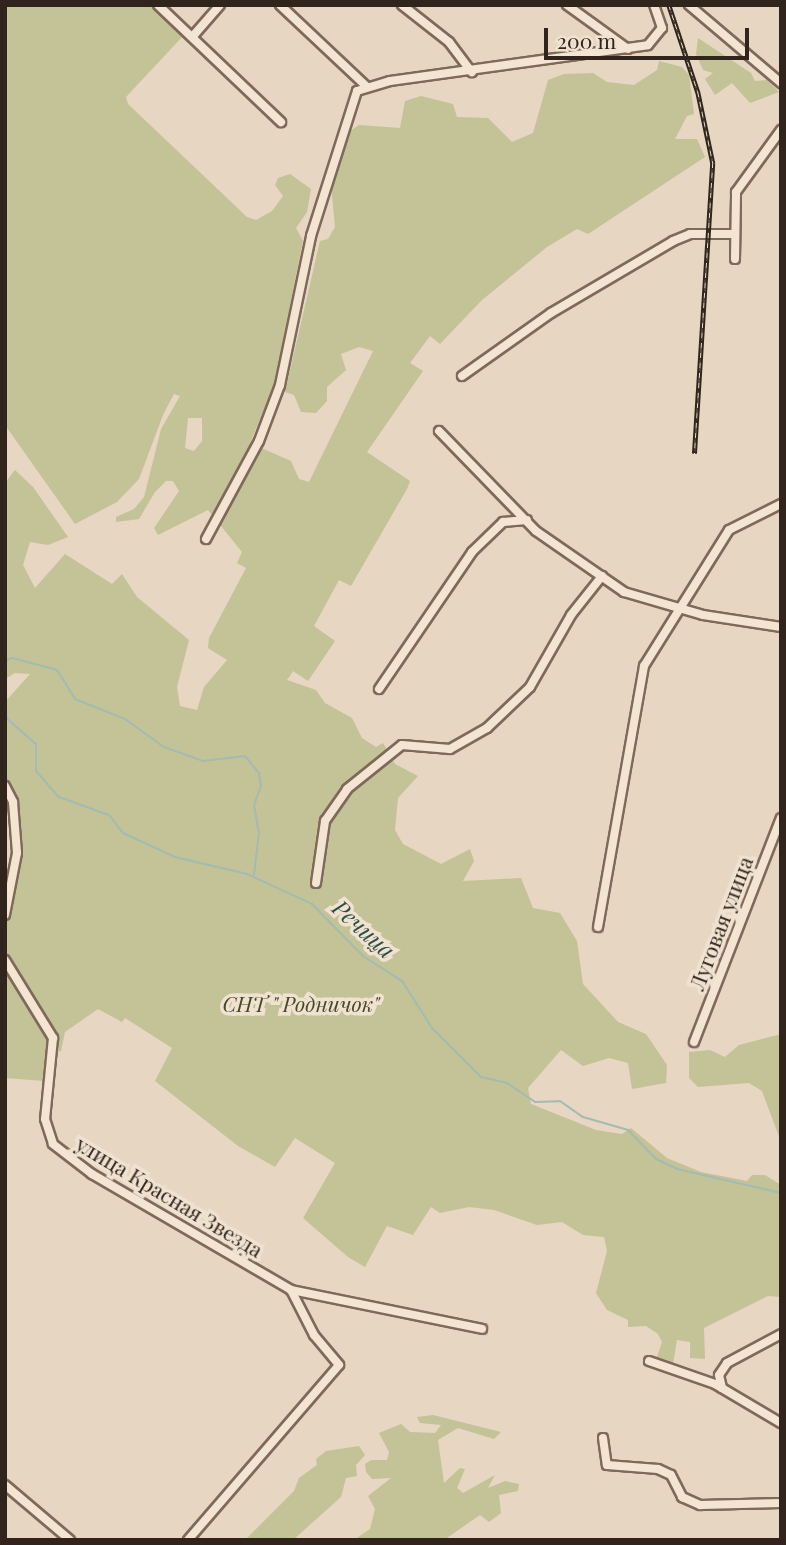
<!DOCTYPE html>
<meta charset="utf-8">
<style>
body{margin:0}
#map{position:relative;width:786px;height:1545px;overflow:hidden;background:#e7d6c1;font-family:"Playfair Display",serif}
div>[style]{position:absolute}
.green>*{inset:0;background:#c4c297}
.stream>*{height:2px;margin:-1px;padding:0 1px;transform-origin:1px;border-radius:1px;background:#a3bbb0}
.roads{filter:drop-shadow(2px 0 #7f695b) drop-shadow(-2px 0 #7f695b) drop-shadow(0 2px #7f695b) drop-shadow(0 -2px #7f695b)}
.minor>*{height:8px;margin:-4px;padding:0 4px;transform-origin:4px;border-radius:4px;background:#f4e5d3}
.rail>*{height:4.5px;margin-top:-2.25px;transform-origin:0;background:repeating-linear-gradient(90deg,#f0e2d0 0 5px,#30241d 0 10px);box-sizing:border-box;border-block:2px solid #30241d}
span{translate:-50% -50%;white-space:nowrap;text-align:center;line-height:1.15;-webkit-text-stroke:7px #f0e2d0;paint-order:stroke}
.street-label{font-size:21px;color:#30241d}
.park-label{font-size:21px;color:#474a27;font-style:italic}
.water-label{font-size:23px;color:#2e4e47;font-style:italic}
.frame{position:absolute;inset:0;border:7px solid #30241d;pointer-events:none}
.scale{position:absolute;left:544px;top:28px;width:205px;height:32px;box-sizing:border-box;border:4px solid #30241d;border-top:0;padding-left:9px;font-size:21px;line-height:24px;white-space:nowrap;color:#30241d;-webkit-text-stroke:5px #f0e2d0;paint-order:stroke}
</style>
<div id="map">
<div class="green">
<i style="clip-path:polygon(evenodd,5px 5px,153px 5px,184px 35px,126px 97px,128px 104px,247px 217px,256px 220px,272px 211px,283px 196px,275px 185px,278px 178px,290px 174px,311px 189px,307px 212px,296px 228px,303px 241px,274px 386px,250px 443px,291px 461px,299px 479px,309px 482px,373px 351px,359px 347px,341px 354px,346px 370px,327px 387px,327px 401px,316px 413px,301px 412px,294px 395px,285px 392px,320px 241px,328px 239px,335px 227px,331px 185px,347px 133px,359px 125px,400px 128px,405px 101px,421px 96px,453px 104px,457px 117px,488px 118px,512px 142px,533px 133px,548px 80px,564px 74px,593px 73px,607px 82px,634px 85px,657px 70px,659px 61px,682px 67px,689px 75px,694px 114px,687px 116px,675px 139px,697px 139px,705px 157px,588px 234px,577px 229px,547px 247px,482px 300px,440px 344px,430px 336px,410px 363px,423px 371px,367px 452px,410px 481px,407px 489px,351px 586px,339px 580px,314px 626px,335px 641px,308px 681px,293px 671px,287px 680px,316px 690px,325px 703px,352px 718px,362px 738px,376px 747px,383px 743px,395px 764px,418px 776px,398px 798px,395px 830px,403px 844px,441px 864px,470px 849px,474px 861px,463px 881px,521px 878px,533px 908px,560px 913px,577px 941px,583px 984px,618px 1022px,646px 1034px,667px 1065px,666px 1083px,632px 1089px,628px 1063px,609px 1058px,583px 1066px,561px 1050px,528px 1088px,531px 1104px,596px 1130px,622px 1134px,631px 1128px,667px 1158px,701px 1172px,747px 1181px,752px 1175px,765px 1175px,781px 1185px,781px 1297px,768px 1296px,704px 1328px,705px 1359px,690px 1358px,690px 1342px,677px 1340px,673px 1364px,656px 1360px,662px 1342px,658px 1334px,646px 1326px,628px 1327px,628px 1320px,607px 1310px,596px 1293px,607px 1251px,604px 1237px,583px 1235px,562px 1222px,537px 1225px,494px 1210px,469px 1207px,440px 1213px,431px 1207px,413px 1235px,387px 1226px,365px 1267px,348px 1257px,303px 1218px,335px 1163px,295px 1138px,275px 1167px,238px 1146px,155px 1081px,172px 1048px,125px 1018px,122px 1022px,98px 1009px,65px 1032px,61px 1051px,48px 1053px,44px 1081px,5px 1078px,5px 887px,13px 853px,5px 796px,5px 702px,30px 674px,15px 673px,5px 679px,5px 483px,15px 470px,33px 487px,68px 537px,48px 545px,30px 542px,23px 565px,35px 588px,65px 554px,112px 584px,122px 574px,137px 597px,189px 640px,177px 687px,180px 706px,197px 710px,204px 687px,227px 660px,208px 648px,209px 638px,246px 568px,237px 563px,242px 552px,208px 510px,158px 535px,154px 528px,179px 491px,173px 481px,166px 481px,155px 492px,139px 519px,116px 522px,116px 517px,134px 509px,144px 497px,161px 429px,180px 396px,174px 394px,163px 415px,139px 479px,117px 502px,75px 524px,5px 425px,5px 5px,188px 418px,202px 418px,202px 441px,194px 451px,185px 448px,188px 418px)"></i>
<i style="clip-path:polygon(698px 38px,751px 73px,755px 81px,767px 80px,779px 92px,750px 103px,732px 83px,715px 95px,705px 79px,713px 73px,703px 70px,696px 54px)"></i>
<i style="clip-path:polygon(781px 1034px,781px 1142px,762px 1091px,749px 1083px,698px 1087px,689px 1078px,689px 1052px,710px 1050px,725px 1057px,739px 1045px)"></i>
<i style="clip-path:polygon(433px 1415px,501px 1432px,494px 1439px,458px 1428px,438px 1440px,444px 1483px,460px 1468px,465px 1469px,457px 1488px,463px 1493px,495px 1475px,488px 1488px,505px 1481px,519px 1484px,518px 1491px,499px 1495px,501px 1513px,489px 1522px,480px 1515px,444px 1540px,354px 1540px,370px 1529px,375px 1509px,368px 1496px,391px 1478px,372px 1479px,366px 1472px,365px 1464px,371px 1460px,387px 1460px,389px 1452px,379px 1433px,401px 1424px,410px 1432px,435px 1433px,441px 1425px,420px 1423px,417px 1417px)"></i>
<i style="clip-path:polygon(359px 1446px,365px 1455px,356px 1465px,357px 1476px,346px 1478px,341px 1497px,293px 1540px,245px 1540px,294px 1491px,299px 1478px,317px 1465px,316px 1459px,326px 1451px)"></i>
</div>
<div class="stream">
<i style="left:5px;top:661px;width:8px;rotate:-23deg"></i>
<i style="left:12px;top:658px;width:47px;rotate:14.9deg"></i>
<i style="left:57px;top:670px;width:34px;rotate:58deg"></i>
<i style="left:75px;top:699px;width:54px;rotate:21.8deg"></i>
<i style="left:125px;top:719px;width:48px;rotate:35.7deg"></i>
<i style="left:164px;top:747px;width:41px;rotate:19.7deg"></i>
<i style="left:203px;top:761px;width:42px;rotate:-6.8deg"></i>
<i style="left:245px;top:756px;width:22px;rotate:51deg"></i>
<i style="left:259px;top:773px;width:13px;rotate:81deg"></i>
<i style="left:261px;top:786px;width:20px;rotate:110deg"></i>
<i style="left:254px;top:805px;width:27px;rotate:80deg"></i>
<i style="left:259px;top:832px;width:43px;rotate:96.6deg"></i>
<i style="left:5px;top:717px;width:41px;rotate:41.1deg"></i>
<i style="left:36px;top:744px;width:27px;rotate:90deg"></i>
<i style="left:36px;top:771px;width:35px;rotate:49deg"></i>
<i style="left:59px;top:797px;width:53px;rotate:19.8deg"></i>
<i style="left:109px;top:815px;width:23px;rotate:52deg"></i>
<i style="left:123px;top:833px;width:57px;rotate:24.8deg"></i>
<i style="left:175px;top:857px;width:74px;rotate:13.3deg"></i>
<i style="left:247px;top:874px;width:72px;rotate:24.8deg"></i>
<i style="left:312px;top:904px;width:73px;rotate:45.6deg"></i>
<i style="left:363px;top:956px;width:46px;rotate:32.7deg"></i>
<i style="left:402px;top:981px;width:56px;rotate:57.4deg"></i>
<i style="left:432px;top:1028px;width:69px;rotate:45deg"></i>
<i style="left:481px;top:1077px;width:27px;rotate:13deg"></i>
<i style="left:507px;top:1083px;width:34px;rotate:34deg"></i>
<i style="left:535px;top:1102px;width:25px;rotate:-2deg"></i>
<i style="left:560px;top:1101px;width:28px;rotate:35deg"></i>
<i style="left:583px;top:1117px;width:47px;rotate:16.1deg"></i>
<i style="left:628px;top:1130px;width:40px;rotate:46deg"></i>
<i style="left:656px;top:1159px;width:23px;rotate:25deg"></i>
<i style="left:677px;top:1169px;width:107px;rotate:13deg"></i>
<i style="left:5px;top:841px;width:22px;rotate:90deg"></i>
</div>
<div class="roads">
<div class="minor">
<i style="left:158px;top:5px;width:170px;rotate:43.6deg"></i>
<i style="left:280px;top:5px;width:118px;rotate:43.3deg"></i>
<i style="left:402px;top:5px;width:60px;rotate:38.2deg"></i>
<i style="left:449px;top:42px;width:38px;rotate:53deg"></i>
<i style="left:567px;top:5px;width:75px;rotate:35.8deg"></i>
<i style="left:689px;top:5px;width:121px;rotate:40.3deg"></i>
<i style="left:193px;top:36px;width:41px;rotate:-48.9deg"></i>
<i style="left:735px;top:259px;width:67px;rotate:-89.1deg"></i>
<i style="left:736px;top:192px;width:77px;rotate:-54deg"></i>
<i style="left:462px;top:376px;width:109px;rotate:-35.3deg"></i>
<i style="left:551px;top:313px;width:142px;rotate:-30.5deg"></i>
<i style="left:673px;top:241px;width:18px;rotate:-22deg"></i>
<i style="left:690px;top:234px;width:45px"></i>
<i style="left:439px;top:431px;width:139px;rotate:45.9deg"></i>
<i style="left:536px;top:531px;width:107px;rotate:34.7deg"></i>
<i style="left:624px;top:592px;width:82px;rotate:16.2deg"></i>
<i style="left:703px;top:615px;width:79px;rotate:8.7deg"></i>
<i style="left:206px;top:539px;width:111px;rotate:-61.6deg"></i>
<i style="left:259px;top:441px;width:60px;rotate:-69.4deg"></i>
<i style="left:280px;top:385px;width:152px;rotate:-78.2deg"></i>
<i style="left:311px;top:236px;width:152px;rotate:-72.4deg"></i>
<i style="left:357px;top:91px;width:34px;rotate:-17deg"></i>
<i style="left:390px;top:81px;width:260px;rotate:-7.9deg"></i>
<i style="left:648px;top:45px;width:22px;rotate:-51deg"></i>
<i style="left:662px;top:28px;width:24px;rotate:-109deg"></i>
<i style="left:379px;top:689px;width:166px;rotate:-55.8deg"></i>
<i style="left:472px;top:552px;width:43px;rotate:-44.1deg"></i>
<i style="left:503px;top:522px;width:24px;rotate:-5deg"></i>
<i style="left:5px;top:786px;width:18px;rotate:63deg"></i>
<i style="left:13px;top:802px;width:51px;rotate:85.5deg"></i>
<i style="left:17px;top:853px;width:63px;rotate:101deg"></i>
<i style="left:316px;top:883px;width:63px;rotate:-81.7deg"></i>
<i style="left:325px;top:821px;width:39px;rotate:-55deg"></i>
<i style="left:347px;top:789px;width:70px;rotate:-38.7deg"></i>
<i style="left:402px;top:745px;width:48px;rotate:4.8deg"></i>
<i style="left:450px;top:749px;width:43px;rotate:-29.6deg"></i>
<i style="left:487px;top:728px;width:59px;rotate:-43.6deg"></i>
<i style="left:530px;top:687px;width:83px;rotate:-60.3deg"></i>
<i style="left:571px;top:615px;width:50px;rotate:-51.5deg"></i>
<i style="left:598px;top:927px;width:265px;rotate:-80deg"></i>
<i style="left:644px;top:666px;width:160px;rotate:-58deg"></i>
<i style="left:729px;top:530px;width:58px;rotate:-26.6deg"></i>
<i style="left:5px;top:960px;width:92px;rotate:58.4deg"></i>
<i style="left:53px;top:1038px;width:81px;rotate:95.6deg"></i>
<i style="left:45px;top:1119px;width:26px;rotate:72deg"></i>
<i style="left:53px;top:1144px;width:49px;rotate:37.6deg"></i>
<i style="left:92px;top:1174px;width:230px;rotate:30.2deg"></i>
<i style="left:291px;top:1290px;width:51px;rotate:62.9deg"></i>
<i style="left:314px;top:1335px;width:39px;rotate:50deg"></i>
<i style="left:339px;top:1365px;width:231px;rotate:130.8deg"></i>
<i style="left:694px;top:1042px;width:240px;rotate:-68.8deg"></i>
<i style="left:291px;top:1290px;width:195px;rotate:11.5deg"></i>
<i style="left:649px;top:1361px;width:70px;rotate:19.2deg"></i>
<i style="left:715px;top:1384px;width:77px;rotate:30.6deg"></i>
<i style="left:722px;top:1388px;width:13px;rotate:-103deg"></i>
<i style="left:719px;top:1375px;width:14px;rotate:-56deg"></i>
<i style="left:727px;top:1363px;width:61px;rotate:-28.2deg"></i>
<i style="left:603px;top:1438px;width:27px;rotate:82deg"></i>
<i style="left:607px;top:1465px;width:51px;rotate:4.5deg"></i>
<i style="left:658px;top:1469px;width:14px;rotate:25deg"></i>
<i style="left:671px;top:1475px;width:25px;rotate:63deg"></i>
<i style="left:682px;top:1497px;width:20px;rotate:24deg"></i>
<i style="left:700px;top:1505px;width:81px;rotate:-1.4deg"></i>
<i style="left:5px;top:1485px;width:85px;rotate:40.2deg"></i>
</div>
</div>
<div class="rail">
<i style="left:669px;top:5px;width:92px;rotate:71.6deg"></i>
<i style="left:698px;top:92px;width:73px;rotate:78.1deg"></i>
<i style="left:713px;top:163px;width:291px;rotate:93.6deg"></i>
</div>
<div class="street-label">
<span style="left:720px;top:923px;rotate:-69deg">Луговая улица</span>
<span style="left:170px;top:1196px;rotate:31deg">улица Красная Звезда</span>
</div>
<div class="park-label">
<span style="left:301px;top:1003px">СНТ " Родничок"</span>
</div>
<div class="water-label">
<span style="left:364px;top:929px;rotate:42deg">Речица</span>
</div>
<div class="frame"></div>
<div class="scale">200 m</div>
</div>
